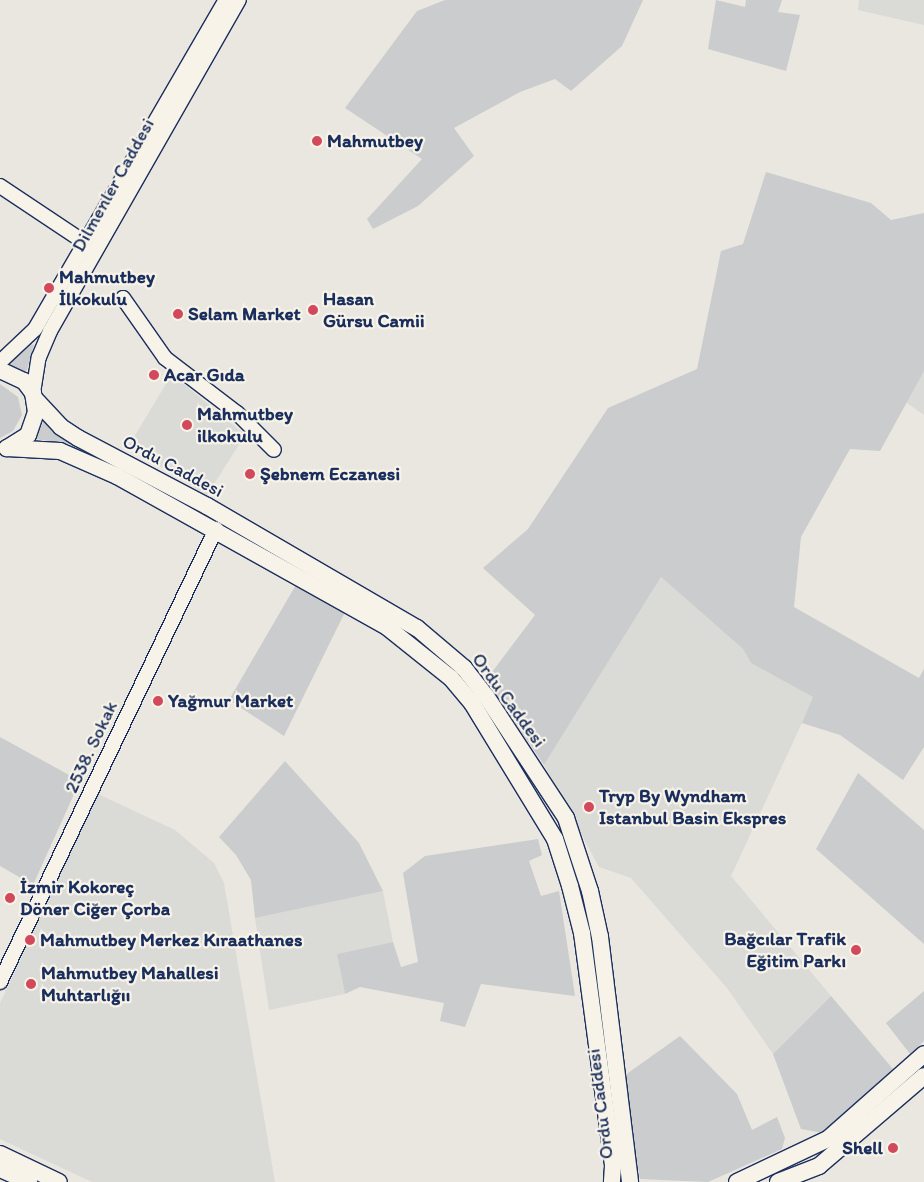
<!DOCTYPE html>
<meta charset="utf-8">
<style>
body{margin:0}
#map{position:relative;width:924px;height:1182px;overflow:hidden;background:#eae7e0;font-family:Itim,sans-serif}
div>[style]{position:absolute}
.built>*{inset:0;background:#dadad6}
.green>*{inset:0;background:#cbcccd}
.roads{filter:drop-shadow(1px 0 #1b2f5e) drop-shadow(-1px 0 #1b2f5e) drop-shadow(0 1px #1b2f5e) drop-shadow(0 -1px #1b2f5e)}
.tertiary>*{height:14px;margin:-7px;padding:0 7px;transform-origin:7px;border-radius:7px;background:#f7f3e8}
.secondary>*{height:16px;margin:-8px;padding:0 8px;transform-origin:8px;border-radius:8px;background:#f7f3e8}
.dots>*{width:14px;height:14px;translate:-50% -50%;box-sizing:border-box;border:2px solid #f7f3e8;border-radius:50%}
span{translate:-50% -50%;white-space:nowrap;text-align:center;line-height:1.15;-webkit-text-stroke:4.5px #f7f3e8;paint-order:stroke}
.poi-label{font-size:19px;color:#1b2f5e;font-weight:700}
.left{translate:0 -50%;text-align:left}
.right{translate:-100% -50%;text-align:right}
.street-label{font-size:19px;color:#1b2f5e}
</style>
<div id="map">
<div class="built">
<i style="clip-path:polygon(859px 0,924px 0,924px 25px,858px 10px)"></i>
<i style="clip-path:polygon(924px 371px,924px 415px,904px 401px)"></i>
<i style="clip-path:polygon(172px 374px,245px 435px,207px 495px,128px 447px)"></i>
<i style="clip-path:polygon(661px 577px,743px 649px,751px 663px,814px 697px,731px 876px,831px 996px,773px 1054px,727px 988px,631px 878px,599px 867px,544px 765px)"></i>
<i style="clip-path:polygon(98px 794px,175px 830px,214px 863px,224px 883px,275px 1182px,92px 1182px,0 1139px,0 1003px)"></i>
<i style="clip-path:polygon(383px 891px,393px 942px,337px 954px,345px 994px,269px 1010px,255px 918px)"></i>
</div>
<div class="green">
<i style="clip-path:polygon(445px 0,643px 0,622px 46px,571px 91px,555px 79px,520px 92px,454px 128px,474px 156px,418px 206px,373px 229px,367px 219px,422px 159px,345px 108px,417px 11px)"></i>
<i style="clip-path:polygon(716px 0,745px 7px,746px 0,782px 0,778px 12px,800px 15px,786px 71px,708px 49px)"></i>
<i style="clip-path:polygon(766px 172px,871px 203px,891px 220px,924px 213px,924px 371px,880px 451px,850px 449px,801px 537px,794px 607px,919px 678px,924px 669px,924px 747px,903px 780px,840px 735px,802px 723px,813px 697px,751px 663px,743px 649px,661px 577px,544px 765px,486px 680px,535px 615px,483px 568px,528px 529px,608px 408px,697px 369px,721px 251px,743px 244px)"></i>
<i style="clip-path:polygon(31px 344px,34px 345px,26px 373px,7px 363px)"></i>
<i style="clip-path:polygon(0 384px,18px 397px,22px 415px,13px 431px,0 438px)"></i>
<i style="clip-path:polygon(44px 421px,75px 445px,35px 439px)"></i>
<i style="clip-path:polygon(297px 583px,346px 610px,284px 736px,229px 700px)"></i>
<i style="clip-path:polygon(0 737px,80px 781px,33px 885px,0 866px)"></i>
<i style="clip-path:polygon(285px 761px,359px 843px,383px 891px,255px 918px,251px 880px,236px 855px,219px 837px)"></i>
<i style="clip-path:polygon(858px 773px,924px 830px,924px 944px,816px 849px)"></i>
<i style="clip-path:polygon(538px 839px,542px 855px,529px 861px,541px 896px,559px 891px,575px 996px,481px 984px,465px 1027px,440px 1021px,444px 1003px,360px 987px,345px 994px,337px 954px,393px 942px,401px 967px,418px 962px,403px 873px,425px 856px)"></i>
<i style="clip-path:polygon(924px 991px,924px 1041px,910px 1054px,886px 1023px)"></i>
<i style="clip-path:polygon(831px 996px,893px 1069px,823px 1133px,801px 1129px,773px 1054px)"></i>
<i style="clip-path:polygon(680px 1036px,737px 1094px,752px 1130px,777px 1117px,785px 1138px,782px 1149px,708px 1182px,640px 1179px,621px 1078px)"></i>
</div>
<div class="roads">
<div class="tertiary">
<i style="left:0;top:186px;width:101px;rotate:33.7deg"></i>
<i style="left:123px;top:298px;width:73px;rotate:55deg"></i>
<i style="left:165px;top:358px;width:91px;rotate:37.4deg"></i>
<i style="left:237px;top:413px;width:52px;rotate:45deg"></i>
<i style="left:0;top:362px;width:48px;rotate:-43.3deg"></i>
<i style="left:35px;top:329px;width:380px;rotate:-59.9deg"></i>
<i style="left:33px;top:393px;width:36px;rotate:-81deg"></i>
<i style="left:39px;top:357px;width:28px;rotate:-67deg"></i>
<i style="left:50px;top:331px;width:381px;rotate:-60.3deg"></i>
<i style="left:0;top:982px;width:502px;rotate:-64.51deg"></i>
</div>
<div class="secondary">
<i style="left:0;top:370px;width:26px;rotate:25deg"></i>
<i style="left:24px;top:381px;width:15px;rotate:53deg"></i>
<i style="left:33px;top:393px;width:19px;rotate:81deg"></i>
<i style="left:36px;top:412px;width:24px;rotate:109deg"></i>
<i style="left:28px;top:435px;width:25px;rotate:148deg"></i>
<i style="left:35px;top:399px;width:38px;rotate:47deg"></i>
<i style="left:61px;top:427px;width:20px;rotate:33deg"></i>
<i style="left:78px;top:438px;width:146px;rotate:27.8deg"></i>
<i style="left:207px;top:506px;width:243px;rotate:30.2deg"></i>
<i style="left:417px;top:628px;width:62px;rotate:40.4deg"></i>
<i style="left:464px;top:668px;width:36px;rotate:52deg"></i>
<i style="left:486px;top:696px;width:146px;rotate:56.7deg"></i>
<i style="left:566px;top:818px;width:77px;rotate:71.8deg"></i>
<i style="left:590px;top:891px;width:47px;rotate:77.7deg"></i>
<i style="left:600px;top:937px;width:247px;rotate:83deg"></i>
<i style="left:7px;top:448px;width:53px;rotate:3.2deg"></i>
<i style="left:60px;top:451px;width:62px;rotate:23.7deg"></i>
<i style="left:117px;top:476px;width:309px;rotate:29.2deg"></i>
<i style="left:387px;top:627px;width:82px;rotate:38.6deg"></i>
<i style="left:451px;top:678px;width:33px;rotate:50deg"></i>
<i style="left:472px;top:703px;width:159px;rotate:58.6deg"></i>
<i style="left:555px;top:839px;width:49px;rotate:72.3deg"></i>
<i style="left:570px;top:886px;width:49px;rotate:75.7deg"></i>
<i style="left:582px;top:933px;width:235px;rotate:82.4deg"></i>
<i style="left:613px;top:1166px;width:16px;rotate:94deg"></i>
<i style="left:0;top:1154px;width:65px;rotate:25.4deg"></i>
<i style="left:0;top:1169px;width:32px;rotate:24deg"></i>
<i style="left:737px;top:1182px;width:101px;rotate:-25.3deg"></i>
<i style="left:828px;top:1139px;width:128px;rotate:-41.5deg"></i>
<i style="left:778px;top:1182px;width:44px;rotate:-21.3deg"></i>
<i style="left:819px;top:1166px;width:138px;rotate:-40.6deg"></i>
</div>
</div>
<div class="dots">
<i style="left:317px;top:141px;background:#d1495b"></i>
<i style="left:49px;top:288px;background:#d1495b"></i>
<i style="left:313px;top:310px;background:#d1495b"></i>
<i style="left:178px;top:314px;background:#d1495b"></i>
<i style="left:154px;top:375px;background:#d1495b"></i>
<i style="left:187px;top:425px;background:#d1495b"></i>
<i style="left:250px;top:474px;background:#d1495b"></i>
<i style="left:158px;top:701px;background:#d1495b"></i>
<i style="left:589px;top:807px;background:#d1495b"></i>
<i style="left:10px;top:898px;background:#d1495b"></i>
<i style="left:30px;top:940px;background:#d1495b"></i>
<i style="left:856px;top:950px;background:#d1495b"></i>
<i style="left:31px;top:984px;background:#d1495b"></i>
<i style="left:893px;top:1148px;background:#d1495b"></i>
</div>
<div class="poi-label">
<span class="left" style="left:327px;top:141px">Mahmutbey</span>
<span class="left" style="left:59px;top:288px">Mahmutbey<br>İlkokulu</span>
<span class="left" style="left:323px;top:310px">Hasan<br>Gürsu Camii</span>
<span class="left" style="left:188px;top:314px">Selam Market</span>
<span class="left" style="left:164px;top:375px">Acar Gıda</span>
<span class="left" style="left:197px;top:425px">Mahmutbey<br>ilkokulu</span>
<span class="left" style="left:260px;top:474px">Şebnem Eczanesi</span>
<span class="left" style="left:168px;top:701px">Yağmur Market</span>
<span class="left" style="left:599px;top:807px">Tryp By Wyndham<br>Istanbul Basin Ekspres</span>
<span class="left" style="left:20px;top:898px">İzmir Kokoreç<br>Döner Ciğer Çorba</span>
<span class="right" style="left:846px;top:950px">Bağcılar Trafik<br>Eğitim Parkı</span>
<span class="left" style="left:40px;top:940px">Mahmutbey Merkez Kıraathanes</span>
<span class="left" style="left:41px;top:984px">Mahmutbey Mahallesi<br>Muhtarlığıı</span>
<span class="right" style="left:883px;top:1148px">Shell</span>
</div>
<div class="street-label">
<span style="left:113px;top:185px;rotate:-61deg">Dilmenler Caddesi</span>
<span style="left:173px;top:466px;rotate:28deg">Ordu Caddesi</span>
<span style="left:509px;top:700px;rotate:54deg">Ordu Caddesi</span>
<span style="left:91px;top:747px;rotate:-65deg">2538. Sokak</span>
<span style="left:600px;top:1104px;rotate:-97deg">Ordu Caddesi</span>
</div>
</div>
